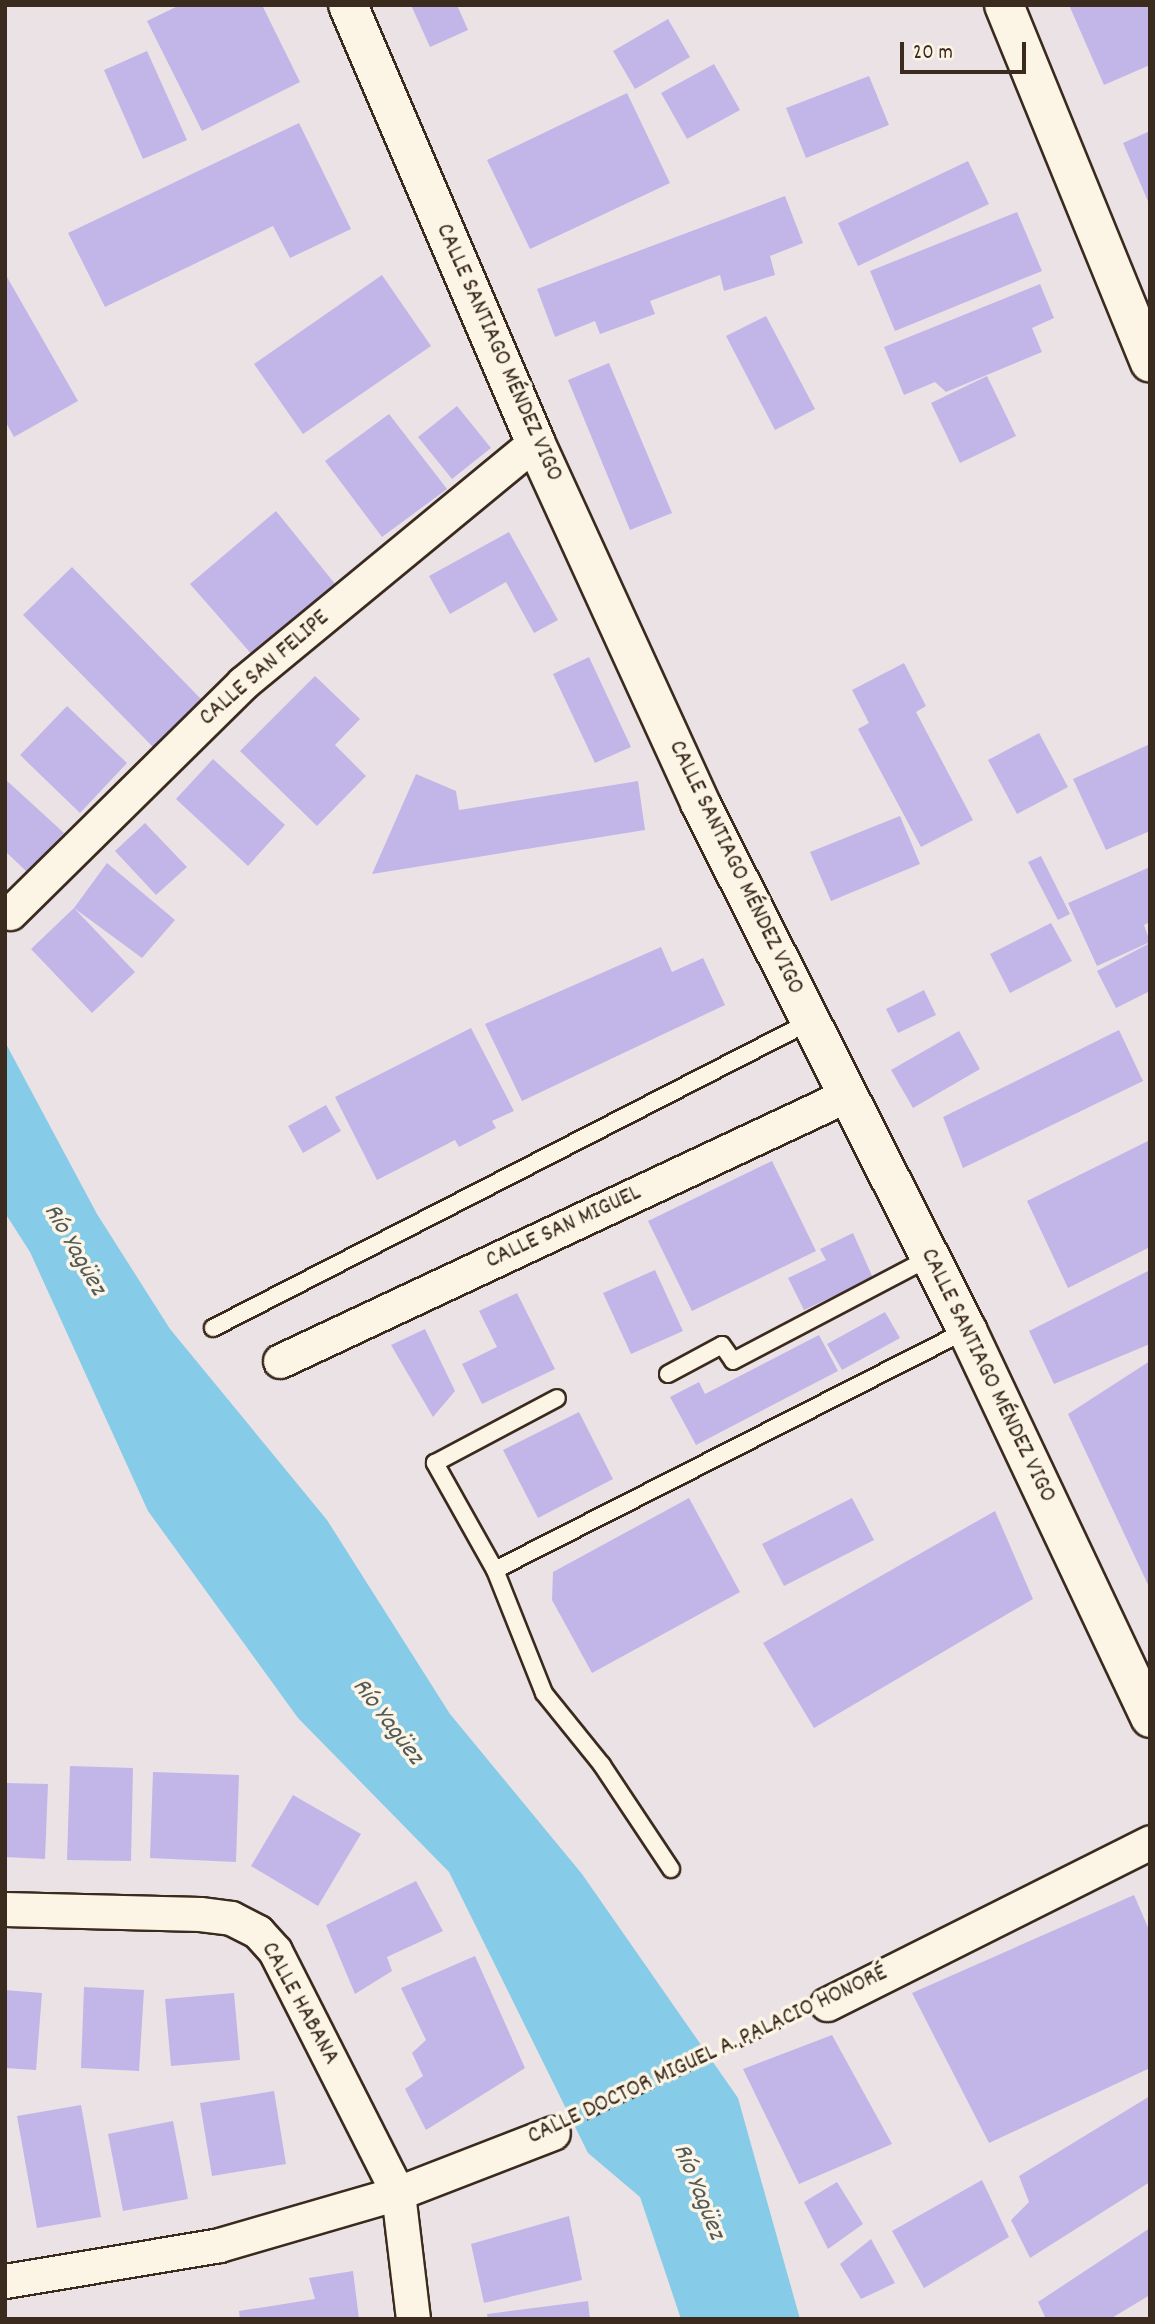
<!DOCTYPE html>
<meta charset="utf-8">
<style>
body{margin:0}
#map{position:relative;width:1155px;height:2324px;overflow:hidden;background:#ebe2e6;font-family:Dekko,sans-serif}
div>[style]{position:absolute}
.water>*{inset:0;background:#86cbe7}
.building>*{inset:0;background:#c2b6e8}
.path>*{height:4.5px;margin-top:-2.25px;transform-origin:0;background:repeating-linear-gradient(90deg,#3b2a1e 0 5px,transparent 0 10px)}
.roads{filter:drop-shadow(2px 0 #3b2a1e) drop-shadow(-2px 0 #3b2a1e) drop-shadow(0 2px #3b2a1e) drop-shadow(0 -2px #3b2a1e)}
.lane>*{height:16px;margin:-8px;padding:0 8px;transform-origin:8px;border-radius:8px;background:#fcf5e5}
.street>*{height:33px;margin:-16.5px;padding:0 16.5px;transform-origin:16.5px;border-radius:16.5px;background:#fcf5e5}
.secondary>*{height:38px;margin:-19px;padding:0 19px;transform-origin:19px;border-radius:19px;background:#fcf5e5}
span{translate:-50% -50%;white-space:nowrap;text-align:center;line-height:1.15;-webkit-text-stroke:7px #fcf5e5;paint-order:stroke}
.street-label{font-size:24px;color:#3b2a1e}
.water-label{font-size:26px;color:#525a5a;font-style:italic}
.frame{position:absolute;inset:0;border:7px solid #3b2a1e;pointer-events:none}
.scale{position:absolute;left:900px;top:42px;width:126px;height:32px;box-sizing:border-box;border:4px solid #3b2a1e;border-top:0;padding-left:9px;font-size:21px;line-height:24px;white-space:nowrap;color:#3b2a1e;-webkit-text-stroke:5px #fcf5e5;paint-order:stroke}
</style>
<div id="map">
<div class="water">
<i style="clip-path:polygon(5px 1042px,97px 1214px,170px 1329px,327px 1520px,450px 1714px,582px 1874px,738px 2098px,800px 2319px,681px 2319px,640px 2197px,588px 2153px,449px 1872px,298px 1718px,148px 1511px,30px 1252px,5px 1213px)"></i>
</div>
<div class="building">
<i style="clip-path:polygon(180px 5px,262px 5px,300px 82px,202px 131px,147px 21px)"></i>
<i style="clip-path:polygon(411px 5px,457px 5px,468px 30px,430px 47px)"></i>
<i style="clip-path:polygon(1069px 5px,1150px 5px,1150px 65px,1104px 85px)"></i>
<i style="clip-path:polygon(668px 19px,690px 57px,635px 89px,613px 51px)"></i>
<i style="clip-path:polygon(147px 51px,187px 140px,143px 159px,104px 70px)"></i>
<i style="clip-path:polygon(714px 64px,740px 110px,687px 139px,661px 93px)"></i>
<i style="clip-path:polygon(869px 76px,889px 125px,806px 158px,786px 108px)"></i>
<i style="clip-path:polygon(627px 93px,670px 183px,530px 249px,487px 160px)"></i>
<i style="clip-path:polygon(299px 123px,351px 229px,290px 258px,273px 226px,105px 307px,68px 233px)"></i>
<i style="clip-path:polygon(1150px 131px,1150px 206px,1123px 143px)"></i>
<i style="clip-path:polygon(968px 161px,989px 204px,858px 266px,838px 223px)"></i>
<i style="clip-path:polygon(785px 196px,803px 243px,770px 256px,775px 275px,724px 291px,720px 275px,650px 301px,655px 314px,600px 334px,595px 321px,555px 337px,537px 289px)"></i>
<i style="clip-path:polygon(1017px 212px,1042px 271px,895px 331px,870px 271px)"></i>
<i style="clip-path:polygon(382px 275px,431px 346px,303px 434px,254px 364px)"></i>
<i style="clip-path:polygon(7px 277px,78px 401px,14px 437px,5px 421px)"></i>
<i style="clip-path:polygon(1040px 284px,1054px 318px,1032px 328px,1042px 352px,946px 392px,935px 382px,904px 395px,884px 347px)"></i>
<i style="clip-path:polygon(766px 316px,815px 409px,775px 430px,726px 336px)"></i>
<i style="clip-path:polygon(609px 363px,672px 513px,630px 530px,568px 380px)"></i>
<i style="clip-path:polygon(987px 376px,1016px 436px,960px 463px,931px 403px)"></i>
<i style="clip-path:polygon(457px 406px,491px 448px,452px 479px,418px 437px)"></i>
<i style="clip-path:polygon(389px 414px,447px 489px,382px 537px,325px 461px)"></i>
<i style="clip-path:polygon(276px 511px,340px 590px,254px 657px,190px 584px)"></i>
<i style="clip-path:polygon(509px 532px,558px 620px,534px 633px,506px 582px,450px 614px,429px 576px)"></i>
<i style="clip-path:polygon(72px 567px,201px 699px,153px 747px,23px 615px)"></i>
<i style="clip-path:polygon(589px 657px,631px 747px,595px 763px,553px 674px)"></i>
<i style="clip-path:polygon(904px 663px,926px 706px,916px 712px,973px 820px,921px 847px,858px 729px,869px 723px,852px 690px)"></i>
<i style="clip-path:polygon(315px 676px,360px 719px,335px 745px,366px 776px,317px 826px,240px 751px)"></i>
<i style="clip-path:polygon(67px 706px,127px 763px,80px 813px,20px 755px)"></i>
<i style="clip-path:polygon(1039px 733px,1068px 787px,1017px 814px,988px 760px)"></i>
<i style="clip-path:polygon(1150px 744px,1150px 831px,1106px 850px,1073px 779px)"></i>
<i style="clip-path:polygon(213px 759px,285px 825px,248px 866px,176px 799px)"></i>
<i style="clip-path:polygon(416px 774px,456px 791px,459px 810px,638px 781px,645px 830px,372px 874px)"></i>
<i style="clip-path:polygon(5px 779px,64px 833px,27px 872px,5px 851px)"></i>
<i style="clip-path:polygon(900px 816px,920px 864px,831px 901px,810px 852px)"></i>
<i style="clip-path:polygon(145px 823px,187px 867px,156px 895px,115px 851px)"></i>
<i style="clip-path:polygon(1041px 856px,1070px 914px,1058px 920px,1028px 862px)"></i>
<i style="clip-path:polygon(107px 863px,175px 920px,142px 958px,74px 908px,135px 972px,92px 1013px,31px 949px,74px 908px)"></i>
<i style="clip-path:polygon(1150px 867px,1150px 922px,1144px 925px,1150px 942px,1097px 966px,1068px 903px)"></i>
<i style="clip-path:polygon(1051px 923px,1072px 961px,1010px 993px,990px 954px)"></i>
<i style="clip-path:polygon(1150px 943px,1150px 991px,1116px 1008px,1097px 971px)"></i>
<i style="clip-path:polygon(661px 947px,672px 972px,703px 958px,725px 1005px,522px 1101px,485px 1024px)"></i>
<i style="clip-path:polygon(924px 990px,936px 1015px,898px 1033px,886px 1009px)"></i>
<i style="clip-path:polygon(471px 1028px,514px 1111px,492px 1121px,496px 1128px,459px 1147px,455px 1140px,377px 1180px,335px 1097px)"></i>
<i style="clip-path:polygon(1119px 1030px,1143px 1081px,963px 1168px,943px 1117px)"></i>
<i style="clip-path:polygon(959px 1031px,980px 1069px,913px 1108px,891px 1070px)"></i>
<i style="clip-path:polygon(326px 1105px,341px 1131px,303px 1153px,288px 1126px)"></i>
<i style="clip-path:polygon(1150px 1140px,1150px 1247px,1068px 1288px,1027px 1201px)"></i>
<i style="clip-path:polygon(772px 1161px,816px 1251px,692px 1311px,648px 1221px)"></i>
<i style="clip-path:polygon(853px 1233px,873px 1278px,804px 1310px,788px 1278px,826px 1260px,820px 1249px)"></i>
<i style="clip-path:polygon(655px 1270px,683px 1331px,631px 1354px,603px 1293px)"></i>
<i style="clip-path:polygon(1150px 1270px,1150px 1344px,1054px 1384px,1029px 1331px)"></i>
<i style="clip-path:polygon(517px 1293px,555px 1369px,482px 1404px,462px 1364px,497px 1347px,479px 1311px)"></i>
<i style="clip-path:polygon(885px 1312px,900px 1338px,842px 1370px,827px 1344px)"></i>
<i style="clip-path:polygon(425px 1329px,455px 1391px,433px 1417px,391px 1345px)"></i>
<i style="clip-path:polygon(819px 1335px,838px 1371px,696px 1445px,670px 1397px,699px 1382px,705px 1394px)"></i>
<i style="clip-path:polygon(1150px 1361px,1150px 1589px,1068px 1414px)"></i>
<i style="clip-path:polygon(579px 1412px,613px 1479px,538px 1518px,503px 1450px)"></i>
<i style="clip-path:polygon(689px 1498px,740px 1592px,592px 1673px,552px 1600px,553px 1572px)"></i>
<i style="clip-path:polygon(852px 1498px,874px 1540px,784px 1586px,762px 1544px)"></i>
<i style="clip-path:polygon(995px 1511px,1033px 1599px,814px 1728px,763px 1643px)"></i>
<i style="clip-path:polygon(70px 1766px,133px 1768px,131px 1861px,67px 1860px)"></i>
<i style="clip-path:polygon(153px 1772px,239px 1775px,236px 1862px,150px 1858px)"></i>
<i style="clip-path:polygon(5px 1783px,48px 1784px,45px 1859px,5px 1857px)"></i>
<i style="clip-path:polygon(293px 1795px,361px 1834px,318px 1906px,251px 1866px)"></i>
<i style="clip-path:polygon(416px 1881px,443px 1931px,387px 1957px,392px 1971px,355px 1994px,326px 1925px)"></i>
<i style="clip-path:polygon(1134px 1895px,1150px 1932px,1150px 2068px,989px 2143px,912px 1993px)"></i>
<i style="clip-path:polygon(475px 1956px,525px 2068px,426px 2130px,405px 2089px,423px 2076px,412px 2053px,426px 2040px,401px 1988px)"></i>
<i style="clip-path:polygon(84px 1987px,144px 1990px,139px 2071px,81px 2068px)"></i>
<i style="clip-path:polygon(5px 1990px,42px 1993px,36px 2070px,5px 2068px)"></i>
<i style="clip-path:polygon(234px 1993px,240px 2060px,171px 2066px,165px 1999px)"></i>
<i style="clip-path:polygon(832px 2035px,892px 2144px,799px 2184px,743px 2069px)"></i>
<i style="clip-path:polygon(274px 2091px,286px 2164px,212px 2176px,200px 2103px)"></i>
<i style="clip-path:polygon(1150px 2096px,1150px 2182px,1030px 2258px,1011px 2220px,1029px 2202px,1019px 2176px)"></i>
<i style="clip-path:polygon(81px 2105px,101px 2217px,37px 2228px,17px 2116px)"></i>
<i style="clip-path:polygon(173px 2121px,188px 2199px,123px 2211px,108px 2134px)"></i>
<i style="clip-path:polygon(982px 2180px,1009px 2237px,924px 2288px,892px 2231px)"></i>
<i style="clip-path:polygon(837px 2182px,863px 2224px,828px 2249px,804px 2202px)"></i>
<i style="clip-path:polygon(569px 2216px,582px 2280px,484px 2303px,471px 2244px)"></i>
<i style="clip-path:polygon(1150px 2228px,1150px 2295px,1110px 2319px,1046px 2319px,1038px 2302px)"></i>
<i style="clip-path:polygon(871px 2239px,895px 2283px,861px 2299px,840px 2264px)"></i>
<i style="clip-path:polygon(353px 2271px,359px 2319px,240px 2319px,239px 2311px,315px 2299px,309px 2278px)"></i>
<i style="clip-path:polygon(588px 2301px,590px 2319px,488px 2319px,487px 2314px)"></i>
</div>
<div class="path">
<i style="left:586px;top:2118px;width:229px;rotate:-25.3deg"></i>
</div>
<div class="roads">
<div class="lane">
<i style="left:213px;top:1328px;width:672px;rotate:-27.17deg"></i>
<i style="left:668px;top:1374px;width:61px;rotate:-28.2deg"></i>
<i style="left:722px;top:1345px;width:19px;rotate:55deg"></i>
<i style="left:733px;top:1361px;width:221px;rotate:-27.7deg"></i>
<i style="left:495px;top:1570px;width:123px;rotate:-119.3deg"></i>
<i style="left:435px;top:1463px;width:138px;rotate:-28deg"></i>
<i style="left:671px;top:1869px;width:125px;rotate:-123.6deg"></i>
<i style="left:602px;top:1765px;width:92px;rotate:-128.9deg"></i>
<i style="left:544px;top:1693px;width:132px;rotate:-111.7deg"></i>
<i style="left:495px;top:1570px;width:530px;rotate:-26.95deg"></i>
</div>
<div class="street">
<i style="left:10px;top:913px;width:327px;rotate:-44.6deg"></i>
<i style="left:243px;top:683px;width:379px;rotate:-39.5deg"></i>
<i style="left:280px;top:1361px;width:626px;rotate:-25.13deg"></i>
<i style="left:5px;top:1909px;width:195px;rotate:1.5deg"></i>
<i style="left:200px;top:1914px;width:31px;rotate:7deg"></i>
<i style="left:231px;top:1918px;width:30px;rotate:27deg"></i>
<i style="left:258px;top:1932px;width:25px;rotate:48deg"></i>
<i style="left:275px;top:1951px;width:271px;rotate:63.1deg"></i>
<i style="left:398px;top:2193px;width:127px;rotate:83.2deg"></i>
<i style="left:827px;top:2004px;width:361px;rotate:-26.6deg"></i>
<i style="left:5px;top:2281px;width:217px;rotate:-9.5deg"></i>
<i style="left:219px;top:2245px;width:186px;rotate:-16.2deg"></i>
<i style="left:398px;top:2193px;width:166px;rotate:-21.2deg"></i>
</div>
<div class="secondary">
<i style="left:348px;top:5px;width:475px;rotate:66.8deg"></i>
<i style="left:535px;top:442px;width:397px;rotate:65.4deg"></i>
<i style="left:700px;top:803px;width:591px;rotate:63.13deg"></i>
<i style="left:967px;top:1330px;width:429px;rotate:64.7deg"></i>
<i style="left:1004px;top:5px;width:386px;rotate:67.8deg"></i>
</div>
</div>
<div class="street-label">
<span style="left:498px;top:353px;rotate:66deg">CALLE SANTIAGO MÉNDEZ VIGO</span>
<span style="left:265px;top:669px;rotate:-41deg">CALLE SAN FELIPE</span>
<span style="left:735px;top:868px;rotate:64deg">CALLE SANTIAGO MÉNDEZ VIGO</span>
<span style="left:564px;top:1228px;rotate:-25deg">CALLE SAN MIGUEL</span>
<span style="left:987px;top:1376px;rotate:64deg">CALLE SANTIAGO MÉNDEZ VIGO</span>
<span style="left:299px;top:2004px;rotate:61deg">CALLE HABANA</span>
<span style="left:708px;top:2056px;rotate:-25deg">CALLE DOCTOR MIGUEL A. PALACIO HONORÉ</span>
</div>
<div class="water-label">
<span style="left:74px;top:1250px;rotate:60deg">Río Yagüez</span>
<span style="left:387px;top:1722px;rotate:53deg">Río Yagüez</span>
<span style="left:698px;top:2192px;rotate:68deg">Río Yagüez</span>
</div>
<div class="frame"></div>
<div class="scale">20 m</div>
</div>
